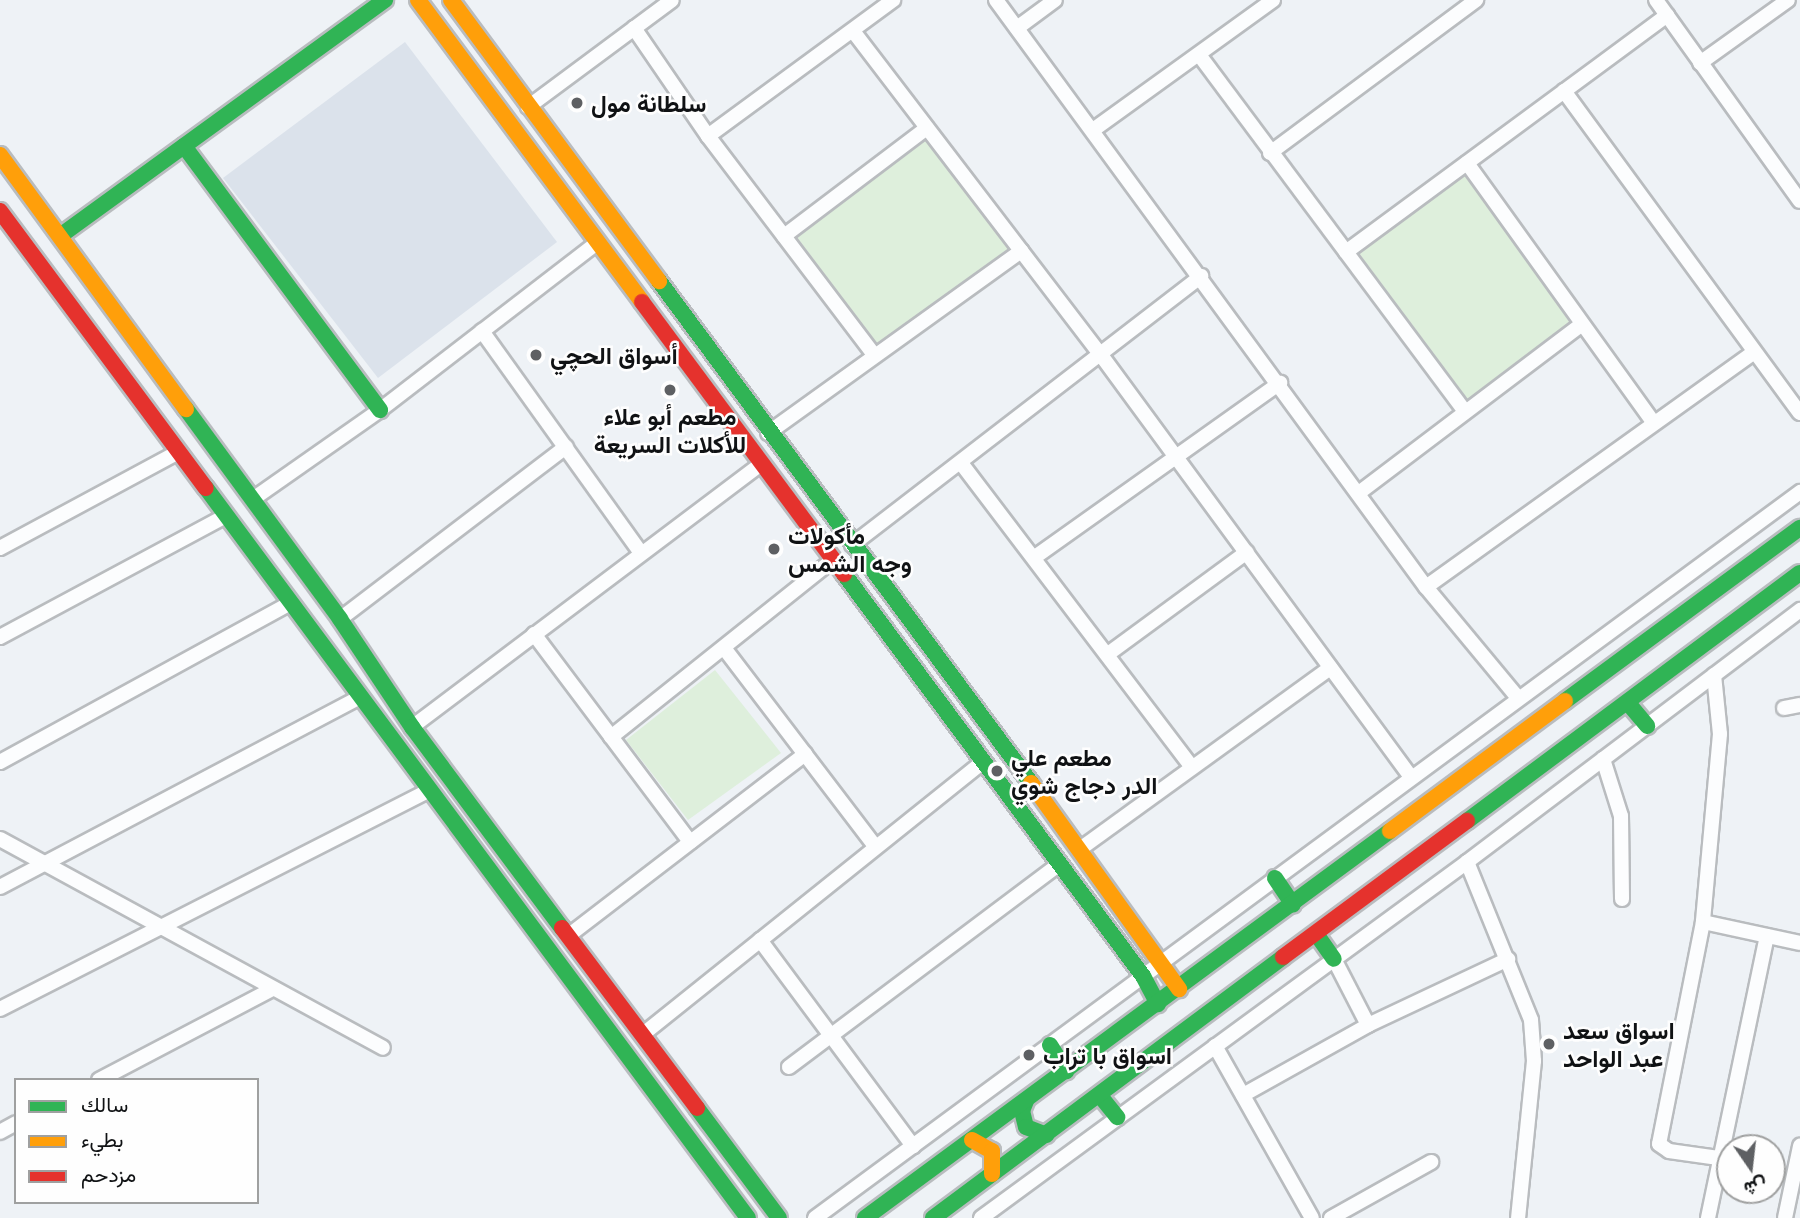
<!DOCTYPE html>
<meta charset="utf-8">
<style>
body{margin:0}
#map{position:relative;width:1800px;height:1218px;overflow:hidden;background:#eef2f6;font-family:"Noto Sans",Vazirmatn,sans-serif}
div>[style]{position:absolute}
.built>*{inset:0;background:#dbe2eb}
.green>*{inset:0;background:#deefdc}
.roads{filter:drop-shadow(2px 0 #b9bcbf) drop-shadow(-2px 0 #b9bcbf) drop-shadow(0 2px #b9bcbf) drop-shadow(0 -2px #b9bcbf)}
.street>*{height:14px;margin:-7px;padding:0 7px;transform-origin:7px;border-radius:7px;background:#fcfdfe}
.fast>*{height:16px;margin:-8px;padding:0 8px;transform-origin:8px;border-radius:8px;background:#30b455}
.slow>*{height:16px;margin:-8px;padding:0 8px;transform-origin:8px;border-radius:8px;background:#ff9f0a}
.jam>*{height:16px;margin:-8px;padding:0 8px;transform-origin:8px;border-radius:8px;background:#e5322d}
.dots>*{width:19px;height:19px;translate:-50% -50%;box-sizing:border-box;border:4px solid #fefefe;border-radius:50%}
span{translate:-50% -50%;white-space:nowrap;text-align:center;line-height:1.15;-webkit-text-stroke:5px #fefefe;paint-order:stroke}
.poi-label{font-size:24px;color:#101214;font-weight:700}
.left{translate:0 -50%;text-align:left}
.legend{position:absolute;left:14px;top:1078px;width:245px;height:126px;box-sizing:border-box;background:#fefefe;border:2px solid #9fa0a0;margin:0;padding:9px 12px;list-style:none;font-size:21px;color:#101214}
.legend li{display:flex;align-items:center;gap:14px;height:35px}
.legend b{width:35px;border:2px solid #9fa0a0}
.north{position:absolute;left:1716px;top:1134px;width:70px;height:70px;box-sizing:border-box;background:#fefefe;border:2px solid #9fa0a0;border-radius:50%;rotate:166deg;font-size:19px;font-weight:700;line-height:28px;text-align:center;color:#101214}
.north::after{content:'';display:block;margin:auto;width:24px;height:32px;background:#5e6063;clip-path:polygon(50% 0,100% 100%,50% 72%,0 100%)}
</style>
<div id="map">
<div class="built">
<i style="clip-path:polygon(405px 42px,557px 242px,378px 378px,223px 178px)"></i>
</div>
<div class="green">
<i style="clip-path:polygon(926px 138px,1011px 250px,879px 348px,795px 235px)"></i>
<i style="clip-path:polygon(1465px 170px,1570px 323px,1466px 403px,1352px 254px)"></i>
<i style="clip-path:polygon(715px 670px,781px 753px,688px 820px,626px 740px)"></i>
</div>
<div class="roads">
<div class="street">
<i style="left:996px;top:0;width:728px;rotate:53.78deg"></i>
<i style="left:1426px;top:587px;width:144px;rotate:50.3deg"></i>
<i style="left:1656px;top:0;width:247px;rotate:54.4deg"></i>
<i style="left:634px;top:28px;width:131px;rotate:55.6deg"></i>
<i style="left:708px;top:136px;width:273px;rotate:52.8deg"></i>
<i style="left:1017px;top:28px;width:47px;rotate:-36.4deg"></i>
<i style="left:853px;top:31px;width:408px;rotate:52.6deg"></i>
<i style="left:1101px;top:355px;width:524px;rotate:53.7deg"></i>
<i style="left:1200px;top:56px;width:443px;rotate:53.3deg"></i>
<i style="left:1700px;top:63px;width:108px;rotate:-35.6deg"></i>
<i style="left:1564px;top:91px;width:399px;rotate:53.8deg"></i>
<i style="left:528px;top:107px;width:179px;rotate:-36.6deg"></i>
<i style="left:1093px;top:130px;width:222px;rotate:-35.8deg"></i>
<i style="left:708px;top:136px;width:230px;rotate:-36.3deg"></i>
<i style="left:1270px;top:153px;width:257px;rotate:-36.6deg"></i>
<i style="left:1467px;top:163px;width:320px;rotate:54.3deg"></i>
<i style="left:784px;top:236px;width:179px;rotate:-37.1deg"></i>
<i style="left:1346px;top:252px;width:399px;rotate:-36.4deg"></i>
<i style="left:482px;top:331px;width:273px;rotate:54.4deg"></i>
<i style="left:768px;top:433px;width:312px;rotate:-35.7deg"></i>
<i style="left:961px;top:463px;width:382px;rotate:52.8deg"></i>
<i style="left:1360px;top:492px;width:277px;rotate:-37.1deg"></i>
<i style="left:253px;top:499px;width:155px;rotate:-35deg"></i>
<i style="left:380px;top:410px;width:274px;rotate:-37.6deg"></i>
<i style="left:852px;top:545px;width:441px;rotate:-37.6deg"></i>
<i style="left:0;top:548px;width:202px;rotate:-28.3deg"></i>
<i style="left:1035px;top:557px;width:301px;rotate:-35.4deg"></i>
<i style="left:1426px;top:587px;width:402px;rotate:-35.6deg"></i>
<i style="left:340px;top:619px;width:284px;rotate:-37.3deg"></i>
<i style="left:534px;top:634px;width:260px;rotate:53.1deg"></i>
<i style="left:0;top:637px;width:256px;rotate:-28.2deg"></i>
<i style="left:724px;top:648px;width:249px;rotate:52.7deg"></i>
<i style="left:1108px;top:654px;width:172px;rotate:-36.3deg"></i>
<i style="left:1714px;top:675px;width:59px;rotate:84.2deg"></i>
<i style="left:1720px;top:734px;width:189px;rotate:95.2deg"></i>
<i style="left:1703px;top:922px;width:226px;rotate:101.2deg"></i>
<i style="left:1659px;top:1144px;width:12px;rotate:35deg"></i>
<i style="left:1669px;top:1151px;width:50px;rotate:8deg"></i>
<i style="left:1784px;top:708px;width:16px;rotate:-11deg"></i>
<i style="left:412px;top:727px;width:437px;rotate:-37deg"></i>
<i style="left:611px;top:737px;width:284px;rotate:-38.6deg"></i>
<i style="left:1603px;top:759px;width:60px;rotate:72.5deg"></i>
<i style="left:1621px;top:816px;width:83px;rotate:89.3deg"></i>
<i style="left:0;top:762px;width:332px;rotate:-28.7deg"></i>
<i style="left:0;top:839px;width:436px;rotate:28.6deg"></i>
<i style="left:1080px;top:849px;width:309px;rotate:-35.9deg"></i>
<i style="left:1467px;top:862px;width:170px;rotate:67.9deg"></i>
<i style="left:1531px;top:1020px;width:41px;rotate:85.8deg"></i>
<i style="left:1534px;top:1061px;width:158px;rotate:95.8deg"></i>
<i style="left:0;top:887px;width:407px;rotate:-27.8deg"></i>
<i style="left:1703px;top:922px;width:99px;rotate:12.2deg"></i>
<i style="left:568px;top:936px;width:299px;rotate:-37.5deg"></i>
<i style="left:760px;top:940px;width:257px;rotate:53.4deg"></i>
<i style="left:1334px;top:959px;width:74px;rotate:62.7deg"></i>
<i style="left:0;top:1009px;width:483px;rotate:-27deg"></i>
<i style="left:642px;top:1035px;width:437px;rotate:-38.7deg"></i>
<i style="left:1215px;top:1046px;width:197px;rotate:60.6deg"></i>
<i style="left:789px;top:1067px;width:338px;rotate:-36.9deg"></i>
<i style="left:99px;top:1080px;width:195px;rotate:-27.7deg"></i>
<i style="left:1243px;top:1095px;width:143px;rotate:-29.2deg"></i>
<i style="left:1368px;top:1025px;width:155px;rotate:-25.2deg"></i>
<i style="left:0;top:1132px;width:18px;rotate:-29deg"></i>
<i style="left:815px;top:1218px;width:1224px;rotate:-36.39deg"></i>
<i style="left:981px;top:1218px;width:602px;rotate:-36.22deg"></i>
<i style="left:1467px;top:862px;width:418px;rotate:-37.1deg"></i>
<i style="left:1331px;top:1218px;width:115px;rotate:-29.2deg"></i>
<i style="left:1708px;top:1218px;width:288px;rotate:-78.2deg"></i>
<i style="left:1785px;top:1218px;width:74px;rotate:-78.2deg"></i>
</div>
<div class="fast">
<i style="left:184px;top:146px;width:329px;rotate:53.4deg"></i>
<i style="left:60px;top:236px;width:402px;rotate:-36deg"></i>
<i style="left:659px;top:281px;width:625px;rotate:53.46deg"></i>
<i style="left:186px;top:409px;width:260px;rotate:53.7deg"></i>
<i style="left:340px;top:619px;width:130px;rotate:56.3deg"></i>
<i style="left:412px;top:727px;width:251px;rotate:53.3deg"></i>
<i style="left:206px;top:488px;width:909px;rotate:53.41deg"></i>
<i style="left:844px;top:574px;width:501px;rotate:53.36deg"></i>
<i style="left:1143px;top:976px;width:32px;rotate:62deg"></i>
<i style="left:1565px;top:701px;width:292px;rotate:-36.4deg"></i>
<i style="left:1628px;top:703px;width:30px;rotate:50deg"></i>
<i style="left:1467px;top:821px;width:415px;rotate:-36.7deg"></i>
<i style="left:1275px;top:878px;width:32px;rotate:56deg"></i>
<i style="left:1317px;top:935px;width:29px;rotate:55deg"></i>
<i style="left:1050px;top:1045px;width:31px;rotate:58deg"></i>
<i style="left:1101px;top:1097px;width:26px;rotate:51deg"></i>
<i style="left:1026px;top:1101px;width:11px;rotate:112deg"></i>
<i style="left:1022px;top:1111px;width:16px;rotate:76deg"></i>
<i style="left:1026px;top:1127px;width:22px;rotate:21deg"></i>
<i style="left:697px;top:1108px;width:137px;rotate:53.3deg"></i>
<i style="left:865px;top:1218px;width:652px;rotate:-36.4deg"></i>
<i style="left:933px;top:1218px;width:437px;rotate:-36.7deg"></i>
</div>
<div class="slow">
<i style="left:418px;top:0;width:376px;rotate:53.4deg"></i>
<i style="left:451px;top:0;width:350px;rotate:53.5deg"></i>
<i style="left:0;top:155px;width:315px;rotate:53.8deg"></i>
<i style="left:1031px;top:783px;width:254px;rotate:54.3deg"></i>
<i style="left:1390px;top:831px;width:218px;rotate:-36.6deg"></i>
<i style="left:972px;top:1140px;width:23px;rotate:29deg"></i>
<i style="left:992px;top:1151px;width:23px;rotate:90deg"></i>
</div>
<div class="jam">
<i style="left:0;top:211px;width:345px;rotate:53.4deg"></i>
<i style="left:642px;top:302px;width:339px;rotate:53.4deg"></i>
<i style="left:562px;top:928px;width:225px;rotate:53.1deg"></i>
<i style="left:1283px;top:957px;width:229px;rotate:-36.5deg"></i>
</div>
</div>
<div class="dots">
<i style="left:577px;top:103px;background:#5e6063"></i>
<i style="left:536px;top:355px;background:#5e6063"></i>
<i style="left:670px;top:390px;background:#5e6063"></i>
<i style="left:774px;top:549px;background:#5e6063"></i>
<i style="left:997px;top:771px;background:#5e6063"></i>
<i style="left:1549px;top:1044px;background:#5e6063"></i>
<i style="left:1029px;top:1055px;background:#5e6063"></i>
</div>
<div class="poi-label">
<span class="left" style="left:591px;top:103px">سلطانة مول</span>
<span class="left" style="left:550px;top:355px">أسواق الحچي</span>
<span style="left:670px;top:430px">مطعم أبو علاء<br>للأكلات السريعة</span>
<span class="left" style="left:788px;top:549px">مأكولات<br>وجه الشمس</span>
<span class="left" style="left:1011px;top:771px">مطعم علي<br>الدر دجاج شوي</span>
<span class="left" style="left:1563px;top:1044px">اسواق سعد<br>عبد الواحد</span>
<span class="left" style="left:1043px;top:1055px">اسواق با تراب</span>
</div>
<ul class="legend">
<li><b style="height:9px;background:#30b455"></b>سالك</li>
<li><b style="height:9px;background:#ff9f0a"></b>بطيء</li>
<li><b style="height:9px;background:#e5322d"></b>مزدحم</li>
</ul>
<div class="north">ش</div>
</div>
